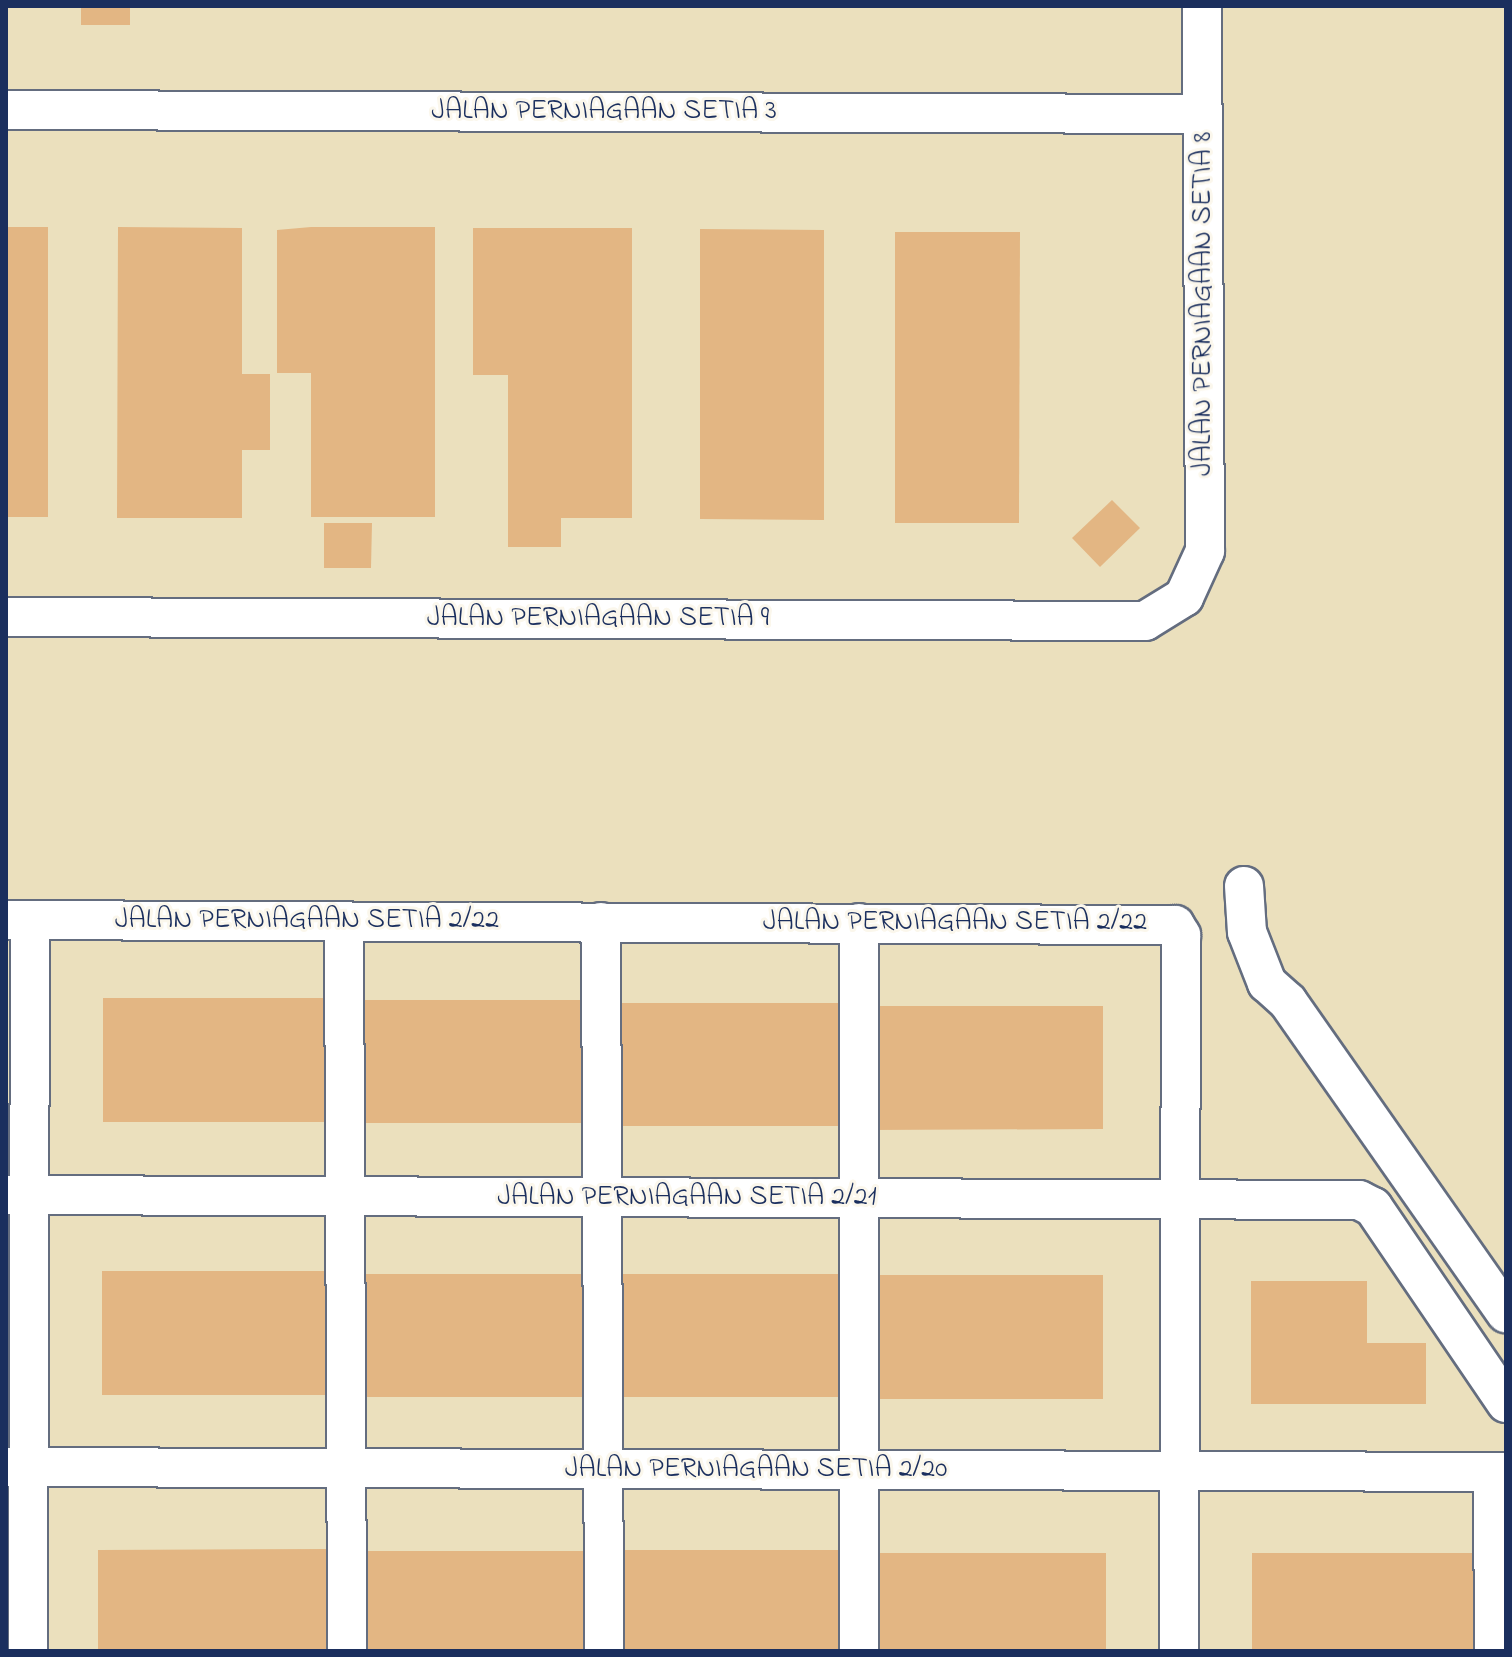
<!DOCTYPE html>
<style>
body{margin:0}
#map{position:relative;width:1512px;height:1657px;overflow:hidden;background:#ebe0bd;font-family:"Indie Flower",sans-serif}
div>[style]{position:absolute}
.building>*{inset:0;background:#e3b683}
.roads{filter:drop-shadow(2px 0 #646d7f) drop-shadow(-2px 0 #646d7f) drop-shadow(0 2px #646d7f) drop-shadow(0 -2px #646d7f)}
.minor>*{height:38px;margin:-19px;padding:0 19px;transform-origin:19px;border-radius:19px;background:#fff}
span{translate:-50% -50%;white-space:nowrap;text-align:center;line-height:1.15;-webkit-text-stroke:6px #fbf7ec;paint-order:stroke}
.street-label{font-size:28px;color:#1b2f5e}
.frame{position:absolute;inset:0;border:8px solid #1b2f5e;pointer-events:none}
</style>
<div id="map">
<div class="building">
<i style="clip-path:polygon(81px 6px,130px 6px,130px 25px,81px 25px)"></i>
<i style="clip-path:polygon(6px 227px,48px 227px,48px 517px,6px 517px)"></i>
<i style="clip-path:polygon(118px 227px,242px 228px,242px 374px,270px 374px,270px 450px,242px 450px,242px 518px,117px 518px)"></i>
<i style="clip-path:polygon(311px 227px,435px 227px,435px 517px,311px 517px,311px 373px,277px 373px,277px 230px)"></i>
<i style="clip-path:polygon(473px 228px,632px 228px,632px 518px,561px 518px,561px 547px,508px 547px,508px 375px,473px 375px)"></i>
<i style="clip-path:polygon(700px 229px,824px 230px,824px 520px,700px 519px)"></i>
<i style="clip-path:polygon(895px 232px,1020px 232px,1019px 523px,895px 523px)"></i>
<i style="clip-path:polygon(1112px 500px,1140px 528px,1100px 567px,1072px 538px)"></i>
<i style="clip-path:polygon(324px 523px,372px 523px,371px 568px,324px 568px)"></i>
<i style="clip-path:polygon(103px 998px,335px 998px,335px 1122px,103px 1122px)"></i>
<i style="clip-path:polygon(359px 1000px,591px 1000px,591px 1123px,359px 1123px)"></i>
<i style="clip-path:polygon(617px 1003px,849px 1003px,849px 1126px,617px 1126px)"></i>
<i style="clip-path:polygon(870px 1006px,1103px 1006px,1103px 1129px,871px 1130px)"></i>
<i style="clip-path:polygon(102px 1271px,334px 1271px,334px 1395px,102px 1395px)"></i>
<i style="clip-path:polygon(356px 1274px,588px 1274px,588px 1397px,356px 1397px)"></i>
<i style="clip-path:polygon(616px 1274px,847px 1274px,848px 1397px,616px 1397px)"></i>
<i style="clip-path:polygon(870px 1275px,1103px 1275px,1103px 1399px,871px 1399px)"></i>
<i style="clip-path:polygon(1251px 1281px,1367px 1281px,1367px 1343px,1426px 1343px,1426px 1404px,1251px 1404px)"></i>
<i style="clip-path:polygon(330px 1549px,330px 1651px,98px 1651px,98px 1550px)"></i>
<i style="clip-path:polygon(614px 1550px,847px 1550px,847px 1651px,614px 1651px)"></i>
<i style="clip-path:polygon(358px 1551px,590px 1551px,590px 1651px,358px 1651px)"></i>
<i style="clip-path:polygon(874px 1553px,1106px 1553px,1106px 1651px,874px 1651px)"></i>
<i style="clip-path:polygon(1252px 1553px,1484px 1553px,1484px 1651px,1252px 1651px)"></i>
</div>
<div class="roads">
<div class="minor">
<i style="left:6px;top:110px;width:1196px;rotate:0.19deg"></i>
<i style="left:6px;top:617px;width:1139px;rotate:0.2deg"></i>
<i style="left:1145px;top:621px;width:46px;rotate:-31.6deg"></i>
<i style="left:1184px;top:597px;width:51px;rotate:-65.5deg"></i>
<i style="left:1205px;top:551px;width:545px;rotate:-90.32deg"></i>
<i style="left:1244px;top:886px;width:46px;rotate:86.3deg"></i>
<i style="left:1247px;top:932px;width:55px;rotate:68.6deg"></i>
<i style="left:1267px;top:983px;width:28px;rotate:42deg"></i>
<i style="left:1288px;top:1002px;width:380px;rotate:55deg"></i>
<i style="left:6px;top:920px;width:1169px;rotate:0.25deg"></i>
<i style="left:1175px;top:925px;width:12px;rotate:59deg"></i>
<i style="left:1181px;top:935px;width:716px;rotate:90.16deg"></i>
<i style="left:344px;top:921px;width:730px;rotate:89.76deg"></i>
<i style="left:601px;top:922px;width:729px;rotate:89.76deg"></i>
<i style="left:6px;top:1195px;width:1353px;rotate:0.21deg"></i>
<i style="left:1359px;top:1200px;width:16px;rotate:27deg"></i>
<i style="left:1373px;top:1207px;width:237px;rotate:55.8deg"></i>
<i style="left:6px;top:1467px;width:1500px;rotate:0.19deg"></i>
<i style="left:1493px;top:1472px;width:179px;rotate:89.7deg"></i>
<i style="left:28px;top:1651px;width:731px;rotate:-89.84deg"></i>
<i style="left:859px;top:1651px;width:728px;rotate:-90deg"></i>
</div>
</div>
<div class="street-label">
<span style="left:604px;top:112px">JALAN PERNIAGAAN SETIA 3</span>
<span style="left:1204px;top:304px;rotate:-90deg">JALAN PERNIAGAAN SETIA 8</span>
<span style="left:598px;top:619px">JALAN PERNIAGAAN SETIA 9</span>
<span style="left:307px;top:921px">JALAN PERNIAGAAN SETIA 2/22</span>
<span style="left:955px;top:923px">JALAN PERNIAGAAN SETIA 2/22</span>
<span style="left:687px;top:1198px">JALAN PERNIAGAAN SETIA 2/21</span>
<span style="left:756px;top:1470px">JALAN PERNIAGAAN SETIA 2/20</span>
</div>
<div class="frame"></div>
</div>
